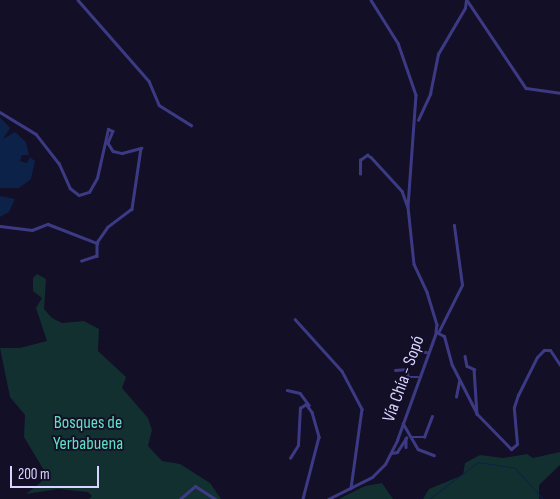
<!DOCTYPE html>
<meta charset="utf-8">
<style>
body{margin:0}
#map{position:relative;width:560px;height:499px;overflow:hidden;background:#130f26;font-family:"Sofia Sans Condensed",sans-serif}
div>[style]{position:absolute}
.green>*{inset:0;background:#12302f}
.water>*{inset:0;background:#0c2248}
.stream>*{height:1px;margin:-0.5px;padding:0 0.5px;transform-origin:0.5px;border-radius:0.5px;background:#0c2248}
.minor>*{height:2.5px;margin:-1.25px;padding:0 1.25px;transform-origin:1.25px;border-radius:1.25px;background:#3d3a85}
.tertiary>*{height:3px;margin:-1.5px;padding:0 1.5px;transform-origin:1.5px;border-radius:1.5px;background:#3d3a85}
span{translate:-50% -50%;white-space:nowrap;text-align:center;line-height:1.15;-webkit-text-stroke:4px #130f26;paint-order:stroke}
.street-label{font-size:18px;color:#d9d4ff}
.park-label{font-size:18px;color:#5fe0c0}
.scale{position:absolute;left:10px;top:466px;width:89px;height:22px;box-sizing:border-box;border:2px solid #d9d4ff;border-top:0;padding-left:6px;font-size:15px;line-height:18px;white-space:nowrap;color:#d9d4ff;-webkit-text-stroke:4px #130f26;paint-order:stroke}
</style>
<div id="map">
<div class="green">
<i style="clip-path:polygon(37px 274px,46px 279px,44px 309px,52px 318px,62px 323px,84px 321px,99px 329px,98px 351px,126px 377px,122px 388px,148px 418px,152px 430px,148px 446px,162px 461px,180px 464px,210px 483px,221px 499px,89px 499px,92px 496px,88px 492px,58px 489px,26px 494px,41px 482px,45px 472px,24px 437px,25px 415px,10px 397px,0 348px,20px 348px,47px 341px,36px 308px,42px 298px,33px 291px,33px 278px)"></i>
<i style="clip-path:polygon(560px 452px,560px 465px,539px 485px,539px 499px,423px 499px,429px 489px,463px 475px,465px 463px,480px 455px,503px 458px,527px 454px,533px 458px)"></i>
<i style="clip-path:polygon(382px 483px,393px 499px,339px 499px,365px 486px)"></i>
</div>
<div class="water">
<i style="clip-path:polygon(0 117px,10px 128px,3px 139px,15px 132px,26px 142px,29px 155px,22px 155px,20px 161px,27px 163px,30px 157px,35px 161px,31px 179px,19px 188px,0 188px)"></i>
<i style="clip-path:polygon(0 196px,15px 199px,9px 212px,0 217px)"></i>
</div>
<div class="stream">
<i style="left:429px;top:499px;width:61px;rotate:-37.1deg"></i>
<i style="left:478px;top:462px;width:37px;rotate:9deg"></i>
<i style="left:515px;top:468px;width:42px;rotate:47.9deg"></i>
</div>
<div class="minor">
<i style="left:78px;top:0;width:108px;rotate:48.8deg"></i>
<i style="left:149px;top:81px;width:26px;rotate:67deg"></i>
<i style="left:159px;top:105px;width:38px;rotate:32deg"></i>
<i style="left:371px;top:0;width:51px;rotate:57.9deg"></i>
<i style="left:398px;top:43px;width:55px;rotate:70.9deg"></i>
<i style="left:416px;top:95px;width:112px;rotate:94.1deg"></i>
<i style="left:408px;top:207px;width:57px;rotate:84deg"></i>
<i style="left:414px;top:264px;width:31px;rotate:65deg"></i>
<i style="left:427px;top:292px;width:34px;rotate:73deg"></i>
<i style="left:437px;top:324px;width:8px;rotate:97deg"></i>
<i style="left:467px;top:0;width:106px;rotate:56.2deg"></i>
<i style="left:526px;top:88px;width:34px;rotate:8deg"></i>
<i style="left:0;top:112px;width:42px;rotate:31.4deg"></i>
<i style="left:36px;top:134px;width:37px;rotate:52deg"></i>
<i style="left:59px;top:163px;width:27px;rotate:66deg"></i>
<i style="left:70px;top:188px;width:11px;rotate:38deg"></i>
<i style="left:79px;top:195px;width:10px;rotate:-17deg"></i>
<i style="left:89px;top:192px;width:16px;rotate:-60deg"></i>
<i style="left:97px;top:178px;width:50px;rotate:-77.3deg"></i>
<i style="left:108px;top:129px;width:5px;rotate:22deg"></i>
<i style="left:113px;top:131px;width:13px;rotate:113deg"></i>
<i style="left:108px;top:143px;width:9px;rotate:58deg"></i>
<i style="left:113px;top:151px;width:9px;rotate:13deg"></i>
<i style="left:122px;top:153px;width:20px;rotate:-15deg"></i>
<i style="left:141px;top:148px;width:62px;rotate:98.4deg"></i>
<i style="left:132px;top:209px;width:30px;rotate:143deg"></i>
<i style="left:108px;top:227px;width:19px;rotate:125deg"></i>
<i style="left:97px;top:243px;width:13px;rotate:90deg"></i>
<i style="left:97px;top:256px;width:16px;rotate:162deg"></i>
<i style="left:418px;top:120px;width:29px;rotate:-65deg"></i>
<i style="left:430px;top:94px;width:41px;rotate:-78.7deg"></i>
<i style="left:438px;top:54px;width:53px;rotate:-59.6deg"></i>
<i style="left:465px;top:8px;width:8px;rotate:-83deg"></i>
<i style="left:360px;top:174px;width:14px;rotate:-90deg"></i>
<i style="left:360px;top:160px;width:9px;rotate:-36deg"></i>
<i style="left:367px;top:155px;width:4px;rotate:27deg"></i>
<i style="left:371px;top:157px;width:46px;rotate:47.6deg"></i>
<i style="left:402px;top:191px;width:15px;rotate:70deg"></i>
<i style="left:0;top:226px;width:32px;rotate:7deg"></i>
<i style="left:32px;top:230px;width:17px;rotate:-21deg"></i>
<i style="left:48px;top:224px;width:53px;rotate:21.2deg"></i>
<i style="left:295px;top:319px;width:70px;rotate:47.9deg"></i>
<i style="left:342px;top:371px;width:43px;rotate:62.2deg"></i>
<i style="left:362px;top:409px;width:80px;rotate:97.9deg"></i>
<i style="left:439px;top:331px;width:51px;rotate:-63.4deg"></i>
<i style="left:462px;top:285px;width:60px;rotate:-97.7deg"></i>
<i style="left:412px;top:351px;width:14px;rotate:4deg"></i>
<i style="left:465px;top:356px;width:10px;rotate:79deg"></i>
<i style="left:467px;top:366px;width:8px;rotate:23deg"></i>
<i style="left:474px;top:369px;width:45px;rotate:86.2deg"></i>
<i style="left:395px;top:370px;width:12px;rotate:-5deg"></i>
<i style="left:407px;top:369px;width:7px;rotate:82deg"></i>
<i style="left:401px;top:377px;width:17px"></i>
<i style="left:287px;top:390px;width:13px;rotate:13deg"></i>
<i style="left:300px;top:393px;width:15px;rotate:53deg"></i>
<i style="left:456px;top:397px;width:16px;rotate:-79deg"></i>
<i style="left:403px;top:423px;width:30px;rotate:60deg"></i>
<i style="left:418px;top:449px;width:17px;rotate:21deg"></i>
<i style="left:412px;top:437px;width:12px"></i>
<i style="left:424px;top:437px;width:22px;rotate:-69deg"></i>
<i style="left:391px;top:453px;width:6px;rotate:-9deg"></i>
<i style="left:397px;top:452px;width:17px;rotate:-57deg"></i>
<i style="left:406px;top:438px;width:9px;rotate:90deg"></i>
<i style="left:290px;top:458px;width:15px;rotate:-58deg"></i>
<i style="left:298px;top:445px;width:37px;rotate:-87deg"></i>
<i style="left:300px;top:408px;width:7px;rotate:-34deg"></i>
<i style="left:306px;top:404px;width:10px;rotate:53deg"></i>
<i style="left:312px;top:412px;width:26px;rotate:74deg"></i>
<i style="left:319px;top:437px;width:64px;rotate:104.5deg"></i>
</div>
<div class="tertiary">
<i style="left:180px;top:499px;width:20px;rotate:-41deg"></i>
<i style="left:195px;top:486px;width:24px;rotate:33deg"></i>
<i style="left:328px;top:499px;width:49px;rotate:-26.6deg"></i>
<i style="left:372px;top:477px;width:18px;rotate:-45deg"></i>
<i style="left:385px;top:464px;width:27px;rotate:-63deg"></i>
<i style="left:397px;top:440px;width:115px;rotate:-70.1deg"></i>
<i style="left:436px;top:332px;width:9px;rotate:27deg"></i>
<i style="left:444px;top:336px;width:30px;rotate:75deg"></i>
<i style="left:452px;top:365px;width:55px;rotate:63deg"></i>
<i style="left:477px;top:414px;width:49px;rotate:45.8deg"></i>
<i style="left:511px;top:449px;width:8px;rotate:-40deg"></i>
<i style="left:517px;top:444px;width:37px;rotate:-95deg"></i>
<i style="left:514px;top:407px;width:13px;rotate:-72deg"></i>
<i style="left:518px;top:395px;width:42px;rotate:-63.4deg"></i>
<i style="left:537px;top:357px;width:10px;rotate:-45deg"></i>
<i style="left:544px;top:350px;width:6px"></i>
<i style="left:550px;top:350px;width:18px;rotate:56deg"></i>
</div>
<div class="street-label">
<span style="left:404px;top:379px;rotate:-70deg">Vía Chía - Sopó</span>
</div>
<div class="park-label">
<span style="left:88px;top:434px">Bosques de<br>Yerbabuena</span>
</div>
<div class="scale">200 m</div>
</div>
